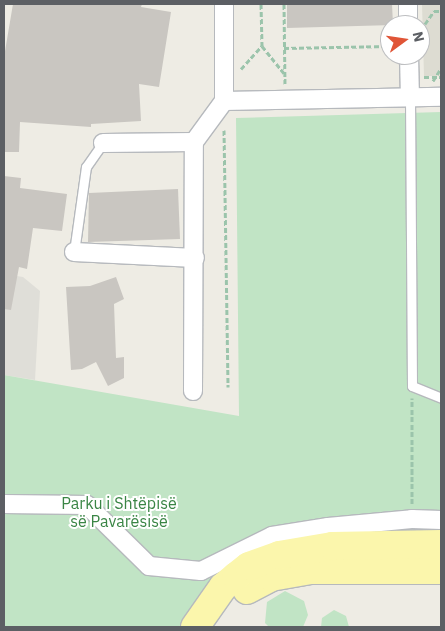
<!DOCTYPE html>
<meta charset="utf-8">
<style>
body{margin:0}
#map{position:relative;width:445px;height:631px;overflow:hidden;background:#eeece4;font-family:"IBM Plex Sans",sans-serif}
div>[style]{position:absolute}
.industrial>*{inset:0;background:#dfded8}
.education>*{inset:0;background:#dddcd2}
.green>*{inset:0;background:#c1e4c5}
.building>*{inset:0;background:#c9c6c1}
.path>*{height:3px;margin-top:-1.5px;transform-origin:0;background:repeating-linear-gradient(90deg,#9bc4ab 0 5px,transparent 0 7.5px)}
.roads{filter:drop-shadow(1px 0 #b6b9bd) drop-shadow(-1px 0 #b6b9bd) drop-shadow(0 1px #b6b9bd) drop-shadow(0 -1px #b6b9bd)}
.lane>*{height:9px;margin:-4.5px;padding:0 4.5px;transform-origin:4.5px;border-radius:4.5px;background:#fff}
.street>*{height:18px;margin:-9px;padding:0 9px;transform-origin:9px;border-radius:9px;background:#fff}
.primary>*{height:28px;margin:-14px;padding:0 14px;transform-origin:14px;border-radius:14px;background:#fbf6ac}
span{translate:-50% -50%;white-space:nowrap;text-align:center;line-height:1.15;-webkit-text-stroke:4px #fff;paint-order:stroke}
.park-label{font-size:16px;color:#3a8545}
.frame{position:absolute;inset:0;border:5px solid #5c5f64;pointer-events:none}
.north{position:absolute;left:380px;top:15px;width:50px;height:50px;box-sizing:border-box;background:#fff;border:1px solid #bebfc1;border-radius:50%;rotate:76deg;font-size:14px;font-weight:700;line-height:20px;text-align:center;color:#5c5f64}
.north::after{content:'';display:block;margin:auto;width:18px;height:22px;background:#e05537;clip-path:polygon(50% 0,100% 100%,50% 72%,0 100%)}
</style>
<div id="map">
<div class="industrial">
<i style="clip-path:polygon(4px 274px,23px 277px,40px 291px,35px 380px,4px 375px)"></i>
</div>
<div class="education">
<i style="clip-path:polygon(422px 4px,441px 4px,441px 76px,424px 76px)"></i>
</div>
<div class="green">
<i style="clip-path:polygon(441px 112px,441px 535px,222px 570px,191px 607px,179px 627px,4px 627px,4px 375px,239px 416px,236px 118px)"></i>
<i style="clip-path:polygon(285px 591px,304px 601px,308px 615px,303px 627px,269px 627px,265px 623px,267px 602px)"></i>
<i style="clip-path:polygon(334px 610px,346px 616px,349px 627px,321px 627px,322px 618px)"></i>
</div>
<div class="building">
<i style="clip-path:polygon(13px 4px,142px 4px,141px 7px,171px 12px,159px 87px,139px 84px,141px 121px,91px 124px,91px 127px,20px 122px,19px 152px,4px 152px,4px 57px)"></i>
<i style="clip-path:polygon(287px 4px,392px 4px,393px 25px,287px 28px)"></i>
<i style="clip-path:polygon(4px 176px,21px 178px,20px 188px,67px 194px,62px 231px,33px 228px,27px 269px,19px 267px,11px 310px,4px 309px)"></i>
<i style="clip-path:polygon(178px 189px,180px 239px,88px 242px,89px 193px)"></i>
<i style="clip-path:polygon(116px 277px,124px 299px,114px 304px,116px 358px,124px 357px,124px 378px,108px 386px,96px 362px,82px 369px,71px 370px,66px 287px,90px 286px)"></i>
</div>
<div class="path">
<i style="left:261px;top:4px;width:42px;rotate:88.6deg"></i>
<i style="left:262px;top:46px;width:35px;rotate:51deg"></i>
<i style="left:284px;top:4px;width:80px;rotate:89.3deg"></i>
<i style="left:425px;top:24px;width:16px;rotate:-55deg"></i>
<i style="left:434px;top:11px;width:7px"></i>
<i style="left:284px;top:48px;width:106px;rotate:-1.1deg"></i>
<i style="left:241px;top:69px;width:31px;rotate:-48deg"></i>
<i style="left:424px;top:77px;width:17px"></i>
<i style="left:433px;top:81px;width:15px;rotate:-58deg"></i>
<i style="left:224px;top:130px;width:257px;rotate:89.1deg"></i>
<i style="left:412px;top:504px;width:106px;rotate:-90deg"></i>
</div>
<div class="roads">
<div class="lane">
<i style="left:410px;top:98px;width:288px;rotate:89.6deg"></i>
<i style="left:412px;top:386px;width:31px;rotate:22deg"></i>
<i style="left:74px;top:252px;width:86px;rotate:-82deg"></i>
<i style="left:86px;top:167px;width:29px;rotate:-55deg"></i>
</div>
<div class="street">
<i style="left:224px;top:4px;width:97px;rotate:90deg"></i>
<i style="left:224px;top:101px;width:217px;rotate:-1.1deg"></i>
<i style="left:408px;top:4px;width:21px;rotate:90deg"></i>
<i style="left:409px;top:55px;width:43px;rotate:88.7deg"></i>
<i style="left:103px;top:143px;width:91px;rotate:-0.6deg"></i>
<i style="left:74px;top:252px;width:121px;rotate:2.8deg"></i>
<i style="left:193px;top:391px;width:249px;rotate:-89.8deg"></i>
<i style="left:194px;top:142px;width:51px;rotate:-53.8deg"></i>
<i style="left:4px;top:504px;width:83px;rotate:0.7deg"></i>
<i style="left:87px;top:505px;width:87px;rotate:44.5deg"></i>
<i style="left:149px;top:566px;width:52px;rotate:5.5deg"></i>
<i style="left:201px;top:571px;width:79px;rotate:-26.2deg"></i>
<i style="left:272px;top:536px;width:57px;rotate:-9.1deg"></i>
<i style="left:328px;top:527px;width:84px;rotate:-5.4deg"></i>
<i style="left:412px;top:519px;width:29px;rotate:2deg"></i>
</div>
<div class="primary">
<i style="left:247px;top:590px;width:27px;rotate:-28deg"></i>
<i style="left:271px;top:577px;width:39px;rotate:-10deg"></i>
<i style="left:309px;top:570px;width:132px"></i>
<i style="left:195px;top:627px;width:49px;rotate:-55deg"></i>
<i style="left:223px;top:587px;width:17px;rotate:-40deg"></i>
<i style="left:236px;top:576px;width:16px;rotate:-38deg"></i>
<i style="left:249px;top:566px;width:32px;rotate:-20deg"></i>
<i style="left:279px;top:555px;width:54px;rotate:-9.6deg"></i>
<i style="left:332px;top:546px;width:109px;rotate:-1.1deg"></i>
</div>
</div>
<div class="park-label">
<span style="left:119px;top:512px">Parku i Shtëpisë<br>së Pavarësisë</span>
</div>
<div class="frame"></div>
<div class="north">N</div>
</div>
